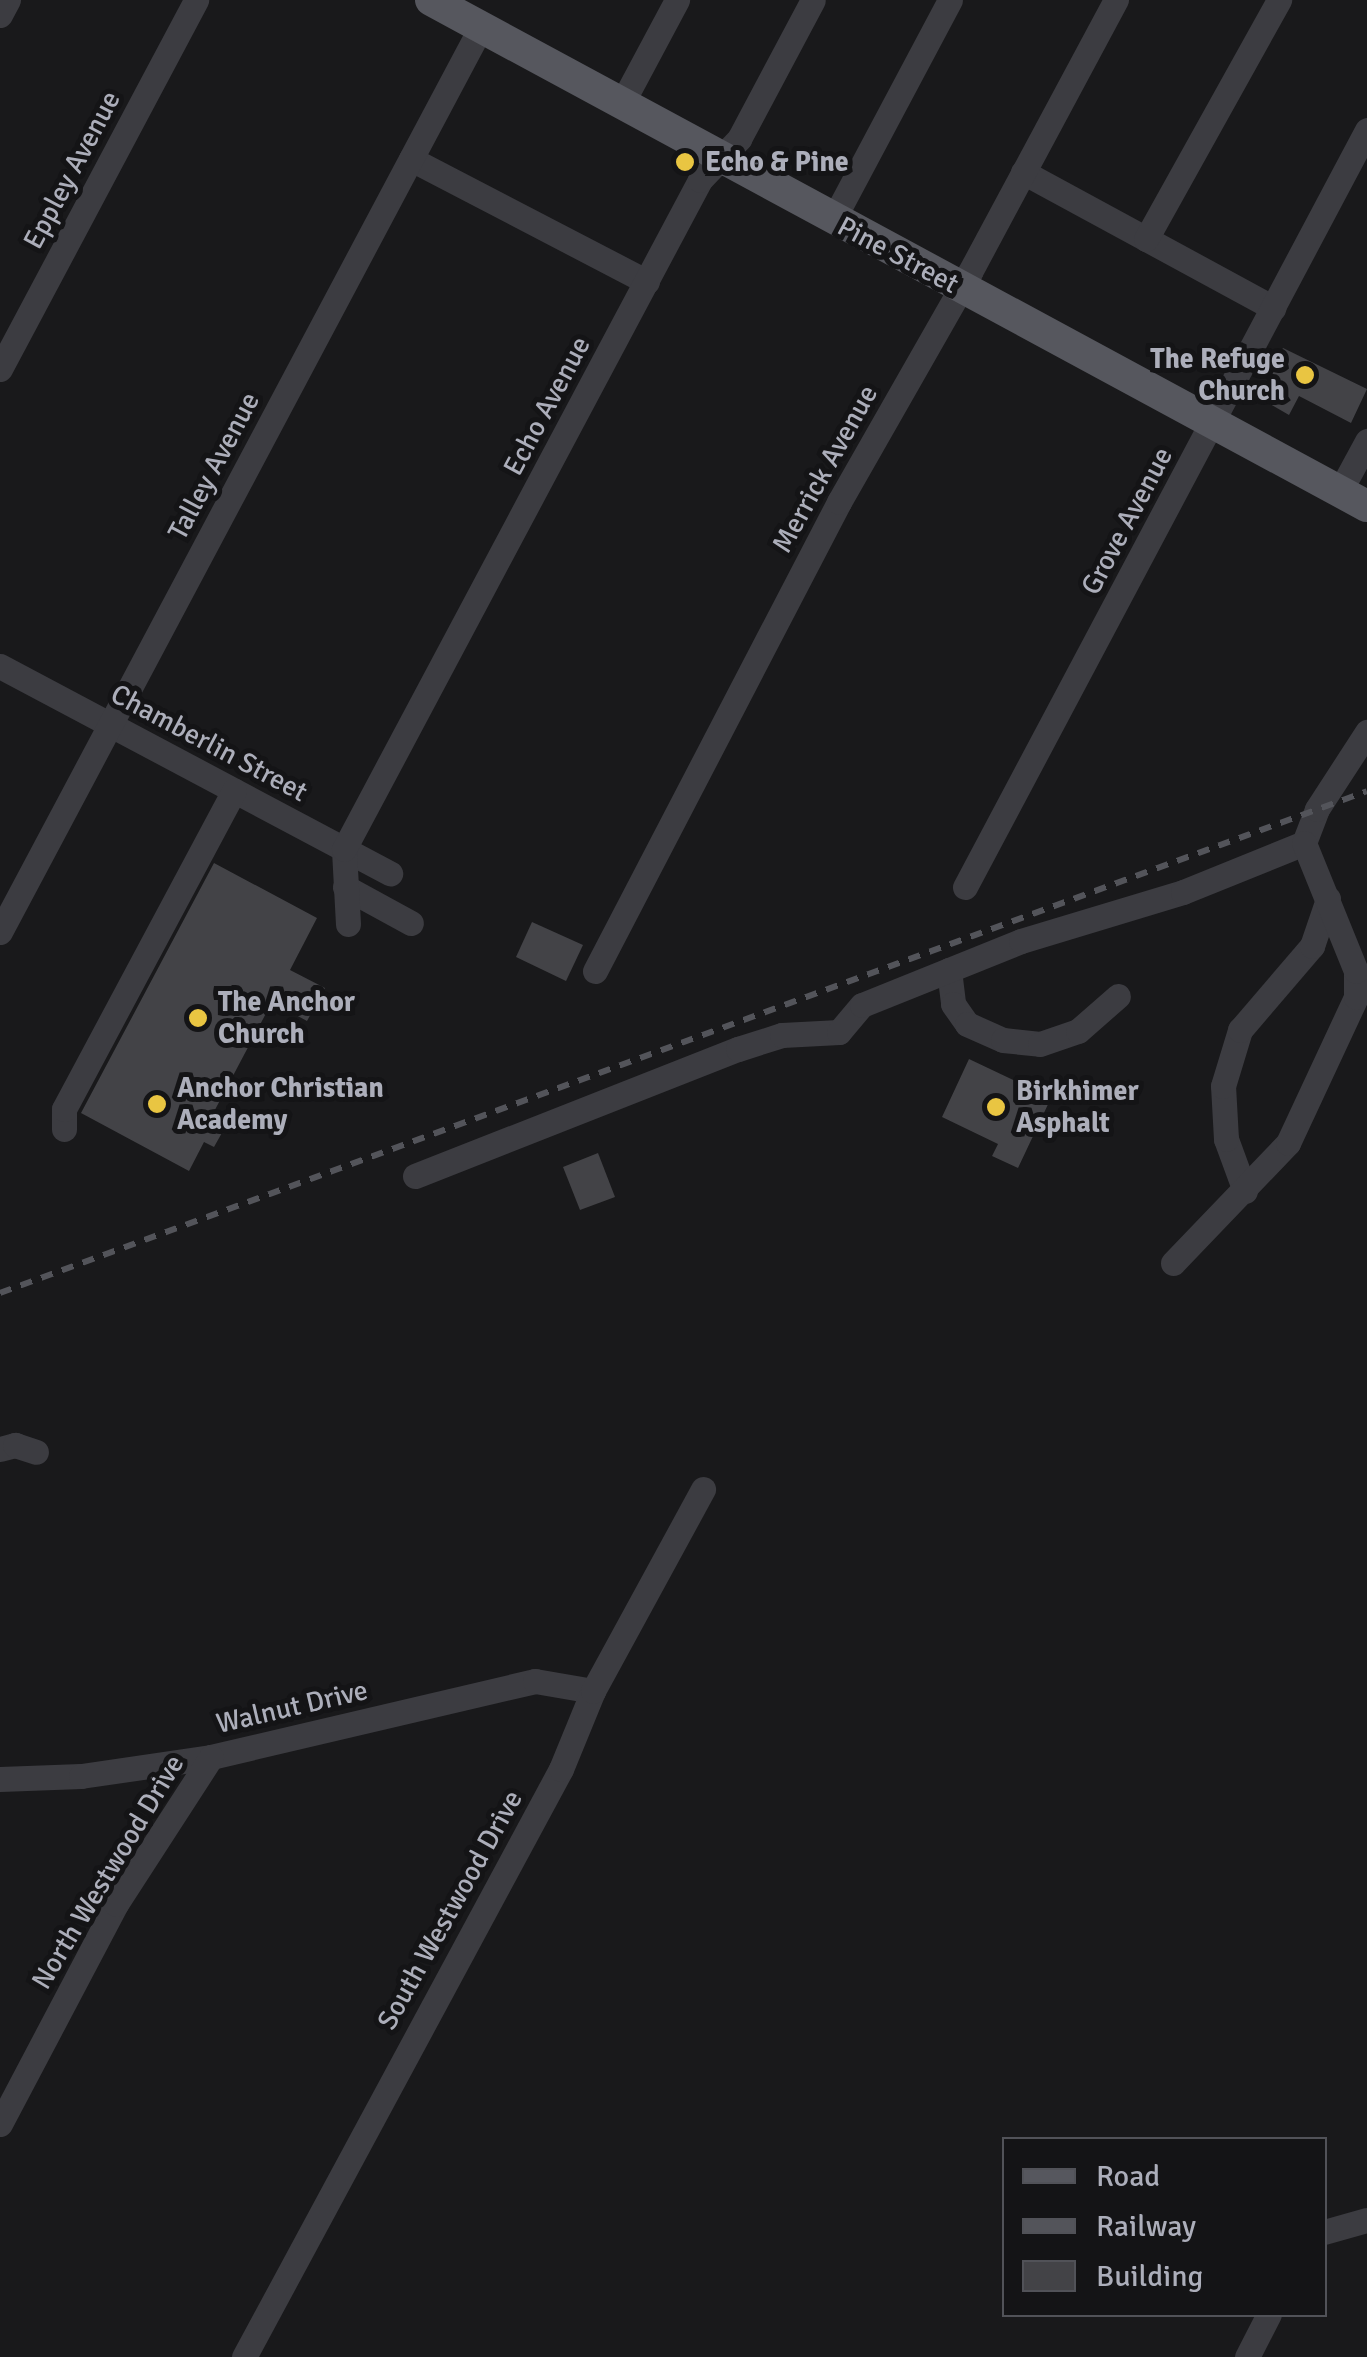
<!DOCTYPE html>
<style>
body{margin:0}
#map{position:relative;width:1367px;height:2357px;overflow:hidden;background:#19191b;font-family:Signika,sans-serif}
div>[style]{position:absolute}
.building>*{inset:0;background:#434347}
.minor>*{height:25px;margin:-12.5px;padding:0 12.5px;transform-origin:12.5px;border-radius:12.5px;background:#3c3c41}
.major>*{height:32px;margin:-16px;padding:0 16px;transform-origin:16px;border-radius:16px;background:#56575e}
.rail>*{height:6px;margin-top:-3px;transform-origin:0;background:repeating-linear-gradient(90deg,#53545a 0 12px,transparent 0 22px)}
.dots>*{width:28px;height:28px;translate:-50% -50%;box-sizing:border-box;border:5px solid #141416;border-radius:50%}
span{translate:-50% -50%;white-space:nowrap;text-align:center;line-height:1.15;-webkit-text-stroke:10px #141416;paint-order:stroke}
.poi-label{font-size:28px;color:#acaeba;font-weight:700}
.left{translate:0 -50%;text-align:left}
.right{translate:-100% -50%;text-align:right}
.street-label{font-size:28px;color:#acaeba}
.legend{position:absolute;left:1002px;top:2137px;width:325px;height:180px;box-sizing:border-box;background:#141416;border:2px solid #515258;margin:0;padding:12px 18px;list-style:none;font-size:30px;color:#acaeba}
.legend li{display:flex;align-items:center;gap:20px;height:50px}
.legend b{width:50px;border:2px solid #515258}
</style>
<div id="map">
<div class="building">
<i style="clip-path:polygon(1283px 348px,1367px 389px,1351px 423px,1299px 396px,1289px 415px,1258px 397px)"></i>
<i style="clip-path:polygon(214px 863px,317px 918px,290px 970px,325px 988px,307px 1021px,272px 1002px,208px 1123px,223px 1131px,214px 1147px,204px 1142px,189px 1171px,81px 1113px)"></i>
<i style="clip-path:polygon(532px 922px,583px 945px,566px 981px,516px 957px)"></i>
<i style="clip-path:polygon(969px 1059px,1051px 1098px,1018px 1168px,992px 1156px,998px 1144px,942px 1117px)"></i>
<i style="clip-path:polygon(598px 1153px,615px 1197px,580px 1210px,563px 1167px)"></i>
</div>
<div class="minor">
<i style="left:0;top:15px;width:17px;rotate:-62deg"></i>
<i style="left:622px;top:103px;width:117px;rotate:-61.9deg"></i>
<i style="left:411px;top:159px;width:266px;rotate:27.5deg"></i>
<i style="left:1023px;top:172px;width:285px;rotate:28.5deg"></i>
<i style="left:833px;top:220px;width:249px;rotate:-62deg"></i>
<i style="left:1146px;top:239px;width:274px;rotate:-60.9deg"></i>
<i style="left:0;top:369px;width:418px;rotate:-62deg"></i>
<i style="left:1340px;top:491px;width:57px;rotate:-61.6deg"></i>
<i style="left:0;top:666px;width:442px;rotate:28deg"></i>
<i style="left:345px;top:887px;width:75px;rotate:28.6deg"></i>
<i style="left:965px;top:887px;width:857px;rotate:-62.03deg"></i>
<i style="left:348px;top:924px;width:75px;rotate:-93.1deg"></i>
<i style="left:344px;top:849px;width:758px;rotate:-61.98deg"></i>
<i style="left:700px;top:180px;width:57px;rotate:-46.4deg"></i>
<i style="left:739px;top:139px;width:157px;rotate:-62deg"></i>
<i style="left:0;top:932px;width:1025px;rotate:-62.01deg"></i>
<i style="left:949px;top:970px;width:34px;rotate:83deg"></i>
<i style="left:953px;top:1004px;width:24px;rotate:55deg"></i>
<i style="left:967px;top:1024px;width:39px;rotate:24deg"></i>
<i style="left:1003px;top:1040px;width:37px;rotate:6deg"></i>
<i style="left:1040px;top:1044px;width:40px;rotate:-18.9deg"></i>
<i style="left:1078px;top:1031px;width:53px;rotate:-41.2deg"></i>
<i style="left:595px;top:971px;width:529px;rotate:-62.51deg"></i>
<i style="left:839px;top:502px;width:265px;rotate:-60.3deg"></i>
<i style="left:970px;top:272px;width:309px;rotate:-61.8deg"></i>
<i style="left:64px;top:1129px;width:20px;rotate:-90deg"></i>
<i style="left:64px;top:1109px;width:361px;rotate:-61.9deg"></i>
<i style="left:415px;top:1176px;width:347px;rotate:-21.5deg"></i>
<i style="left:738px;top:1049px;width:46px;rotate:-17.7deg"></i>
<i style="left:782px;top:1035px;width:57px;rotate:-3deg"></i>
<i style="left:839px;top:1032px;width:35px;rotate:-50deg"></i>
<i style="left:862px;top:1005px;width:171px;rotate:-21.9deg"></i>
<i style="left:1021px;top:941px;width:169px;rotate:-16.8deg"></i>
<i style="left:1183px;top:892px;width:131px;rotate:-22deg"></i>
<i style="left:1304px;top:843px;width:36px;rotate:-69deg"></i>
<i style="left:1317px;top:809px;width:92px;rotate:-57deg"></i>
<i style="left:1245px;top:1191px;width:55px;rotate:-110.1deg"></i>
<i style="left:1226px;top:1139px;width:53px;rotate:-93.2deg"></i>
<i style="left:1223px;top:1086px;width:59px;rotate:-73.1deg"></i>
<i style="left:1240px;top:1030px;width:111px;rotate:-49.4deg"></i>
<i style="left:1312px;top:946px;width:50px;rotate:-71.2deg"></i>
<i style="left:1173px;top:1263px;width:166px;rotate:-46.2deg"></i>
<i style="left:1288px;top:1143px;width:161px;rotate:-65deg"></i>
<i style="left:1356px;top:997px;width:26px;rotate:-90deg"></i>
<i style="left:1356px;top:971px;width:138px;rotate:-112.1deg"></i>
<i style="left:0;top:1449px;width:16px;rotate:-15deg"></i>
<i style="left:15px;top:1445px;width:22px;rotate:18deg"></i>
<i style="left:0;top:1779px;width:81px;rotate:-2.1deg"></i>
<i style="left:81px;top:1776px;width:131px;rotate:-8.3deg"></i>
<i style="left:211px;top:1757px;width:333px;rotate:-13.2deg"></i>
<i style="left:535px;top:1681px;width:59px;rotate:9.8deg"></i>
<i style="left:0;top:2124px;width:249px;rotate:-62.2deg"></i>
<i style="left:116px;top:1904px;width:175px;rotate:-57.1deg"></i>
<i style="left:1324px;top:2232px;width:45px;rotate:-15.6deg"></i>
<i style="left:244px;top:2357px;width:668px;rotate:-61.67deg"></i>
<i style="left:561px;top:1769px;width:84px;rotate:-67.7deg"></i>
<i style="left:593px;top:1691px;width:230px;rotate:-61.4deg"></i>
<i style="left:1247px;top:2357px;width:48px;rotate:-62.9deg"></i>
</div>
<div class="major">
<i style="left:431px;top:0;width:1064px;rotate:28.4deg"></i>
</div>
<div class="rail">
<i style="left:0;top:1293px;width:1456px;rotate:-20.16deg"></i>
</div>
<div class="dots">
<i style="left:685px;top:162px;background:#e9c542"></i>
<i style="left:1305px;top:375px;background:#e9c542"></i>
<i style="left:198px;top:1018px;background:#e9c542"></i>
<i style="left:157px;top:1104px;background:#e9c542"></i>
<i style="left:996px;top:1107px;background:#e9c542"></i>
</div>
<div class="poi-label">
<span class="left" style="left:705px;top:162px">Echo &amp; Pine</span>
<span class="right" style="left:1285px;top:375px">The Refuge<br>Church</span>
<span class="left" style="left:218px;top:1018px">The Anchor<br>Church</span>
<span class="left" style="left:177px;top:1104px">Anchor Christian<br>Academy</span>
<span class="left" style="left:1016px;top:1107px">Birkhimer<br>Asphalt</span>
</div>
<div class="street-label">
<span style="left:72px;top:170px;rotate:-62deg">Eppley Avenue</span>
<span style="left:898px;top:255px;rotate:28deg">Pine Street</span>
<span style="left:547px;top:406px;rotate:-62deg">Echo Avenue</span>
<span style="left:214px;top:466px;rotate:-62deg">Talley Avenue</span>
<span style="left:825px;top:469px;rotate:-61deg">Merrick Avenue</span>
<span style="left:1127px;top:521px;rotate:-62deg">Grove Avenue</span>
<span style="left:209px;top:743px;rotate:28deg">Chamberlin Street</span>
<span style="left:292px;top:1707px;rotate:-13deg">Walnut Drive</span>
<span style="left:108px;top:1872px;rotate:-59deg">North Westwood Drive</span>
<span style="left:450px;top:1910px;rotate:-61deg">South Westwood Drive</span>
</div>
<ul class="legend">
<li><b style="height:12px;background:#56575e"></b>Road</li>
<li><b style="height:12px;background:#53545a"></b>Railway</li>
<li><b style="height:28px;background:#434347"></b>Building</li>
</ul>
</div>
